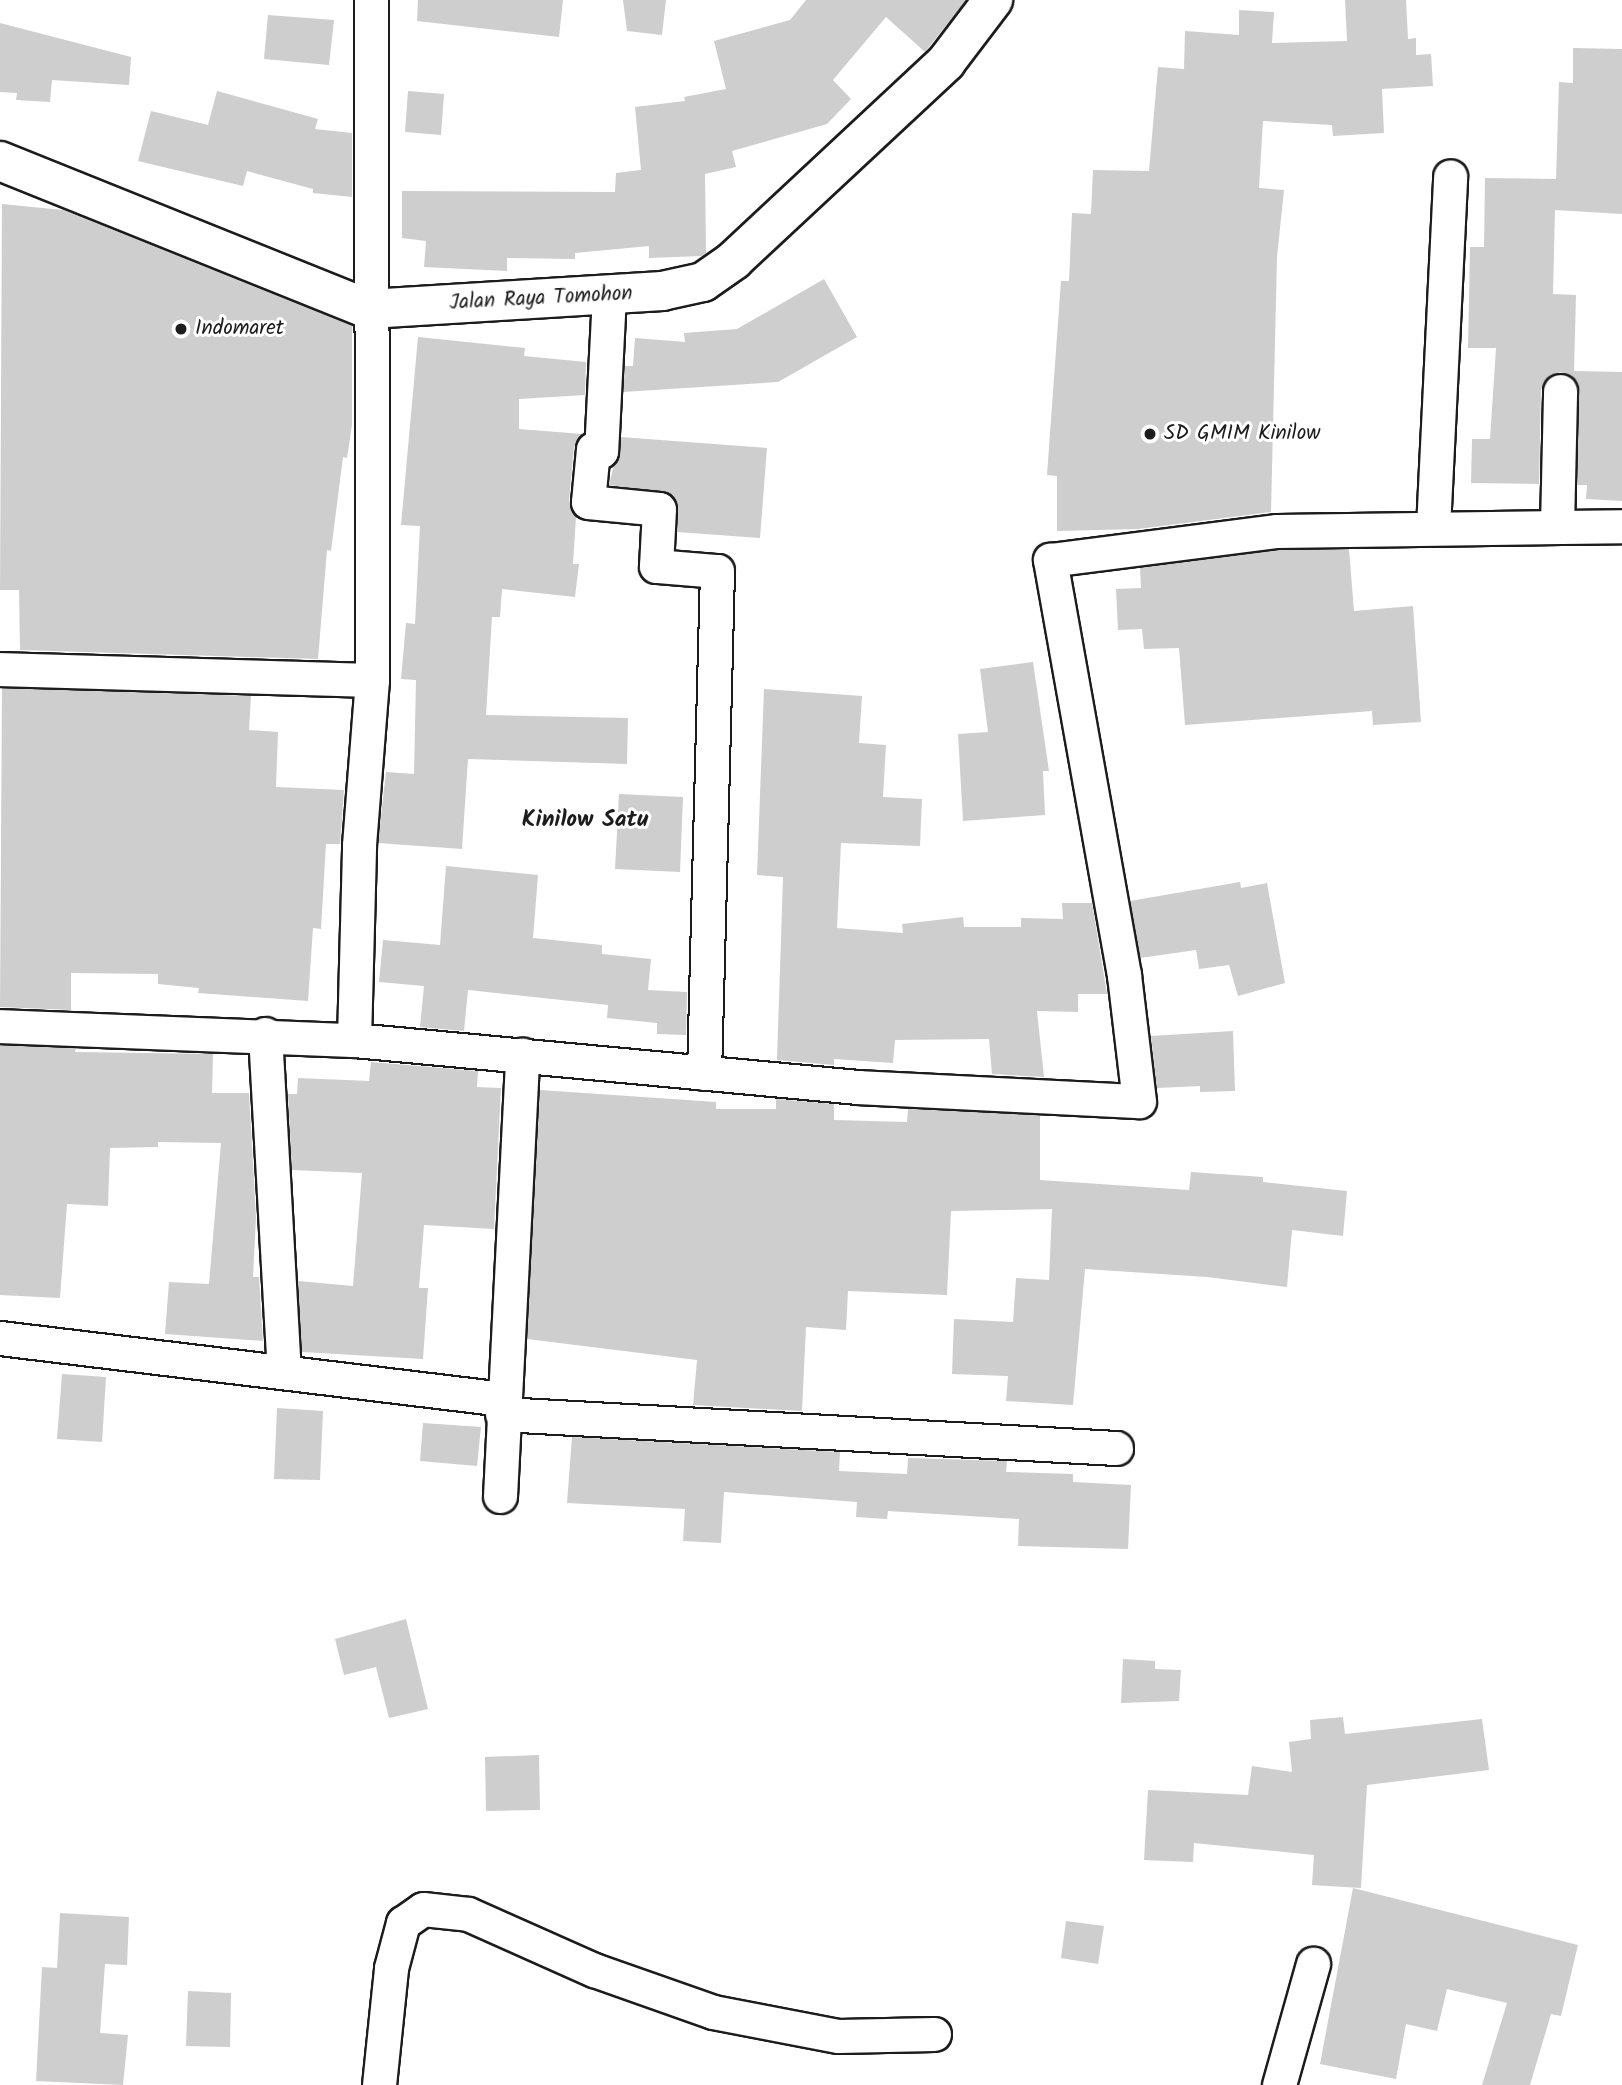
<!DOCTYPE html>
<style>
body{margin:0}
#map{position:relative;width:1622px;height:2085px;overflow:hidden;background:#fff;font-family:Kalam,sans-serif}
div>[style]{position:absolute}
.building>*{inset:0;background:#cecece}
.roads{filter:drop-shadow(2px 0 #1c1c1c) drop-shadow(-2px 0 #1c1c1c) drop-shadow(0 2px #1c1c1c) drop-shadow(0 -2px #1c1c1c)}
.street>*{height:33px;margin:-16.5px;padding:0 16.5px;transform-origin:16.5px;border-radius:16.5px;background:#fff}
.highway>*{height:38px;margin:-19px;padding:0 19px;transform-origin:19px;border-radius:19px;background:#fff}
.dots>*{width:19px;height:19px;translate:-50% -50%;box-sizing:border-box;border:4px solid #fff;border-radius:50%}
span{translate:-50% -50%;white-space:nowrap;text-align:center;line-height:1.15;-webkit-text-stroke:6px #fff;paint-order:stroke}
.street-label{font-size:21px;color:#1c1c1c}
.poi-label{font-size:21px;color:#1c1c1c}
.left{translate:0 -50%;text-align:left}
.neighbourhood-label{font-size:23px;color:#1c1c1c;font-weight:700}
</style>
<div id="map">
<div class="building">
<i style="clip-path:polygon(418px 0,563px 0,559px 37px,417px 21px)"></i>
<i style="clip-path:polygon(623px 0,666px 0,662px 35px,627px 31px)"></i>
<i style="clip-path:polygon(806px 0,966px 0,925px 52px,886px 17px,833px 80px,851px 99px,827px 124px,732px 151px,736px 167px,705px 174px,706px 253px,702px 256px,649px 258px,649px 246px,575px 253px,575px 259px,507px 258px,507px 271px,424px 267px,426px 241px,402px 238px,402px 191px,615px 192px,616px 173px,641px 170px,635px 107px,685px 101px,684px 97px,726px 89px,714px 41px,790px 20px)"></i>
<i style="clip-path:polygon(1345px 0,1406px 0,1408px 39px,1416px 38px,1416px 55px,1431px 54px,1433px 86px,1382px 89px,1384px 133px,1333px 136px,1332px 125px,1263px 121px,1259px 188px,1284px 190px,1277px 257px,1271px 512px,1138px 529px,1057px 531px,1057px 476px,1047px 475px,1061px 281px,1069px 281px,1072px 213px,1091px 214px,1093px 170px,1149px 171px,1158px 67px,1184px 69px,1185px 31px,1239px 35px,1239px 10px,1274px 12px,1272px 43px,1347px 41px)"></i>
<i style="clip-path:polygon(268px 15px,334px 20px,329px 65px,264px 59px)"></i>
<i style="clip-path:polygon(0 23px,131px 57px,129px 85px,52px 80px,50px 102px,16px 100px,17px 93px,0 92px)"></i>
<i style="clip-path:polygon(1573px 48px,1622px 49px,1622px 214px,1555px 210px,1553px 294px,1576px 295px,1574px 371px,1622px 372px,1622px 501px,1586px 499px,1587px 485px,1577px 485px,1579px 391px,1576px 381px,1561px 372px,1550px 375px,1541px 390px,1539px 484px,1471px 483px,1472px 439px,1490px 439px,1496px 348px,1468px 348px,1470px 247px,1484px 247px,1485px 178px,1556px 179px,1559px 82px,1573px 83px)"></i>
<i style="clip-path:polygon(217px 91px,318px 119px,315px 129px,352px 133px,352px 197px,313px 193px,313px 189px,247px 171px,243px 186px,138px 161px,151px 111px,208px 125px)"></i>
<i style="clip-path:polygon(408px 91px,444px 94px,441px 135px,405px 132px)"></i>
<i style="clip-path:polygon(2px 204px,63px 210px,352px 326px,352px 425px,347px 458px,343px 457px,331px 551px,327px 550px,318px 659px,20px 650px,19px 590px,0 590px)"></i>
<i style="clip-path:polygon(824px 279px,857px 337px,778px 382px,623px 392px,625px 366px,633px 366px,635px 338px,685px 342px,684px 333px,737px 329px)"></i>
<i style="clip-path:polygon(418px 337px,525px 348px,524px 356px,586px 362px,585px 395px,519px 399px,519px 429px,583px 434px,574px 447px,569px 500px,576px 517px,573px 564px,579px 564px,575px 597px,502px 589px,500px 617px,492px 617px,486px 715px,628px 718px,627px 764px,468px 759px,462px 849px,378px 843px,386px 772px,414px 774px,416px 680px,401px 679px,406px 623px,415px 624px,420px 526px,401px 525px)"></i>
<i style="clip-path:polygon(621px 437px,767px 448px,760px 538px,677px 532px,678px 509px,669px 493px,609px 485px)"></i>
<i style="clip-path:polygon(1349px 549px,1354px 611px,1413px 606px,1421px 722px,1373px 725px,1372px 711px,1185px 725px,1179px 648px,1144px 649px,1142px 629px,1118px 630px,1116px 589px,1141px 588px,1140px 568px,1278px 550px)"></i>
<i style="clip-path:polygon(1033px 662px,1049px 771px,1043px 771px,1045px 815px,963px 821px,958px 734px,988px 732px,980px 669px)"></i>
<i style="clip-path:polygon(2px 688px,251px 696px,249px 730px,278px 732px,276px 787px,344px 790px,340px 844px,326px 844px,321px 929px,313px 928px,308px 1001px,198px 993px,199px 988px,158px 984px,158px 974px,71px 973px,71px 1010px,0 1007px)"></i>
<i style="clip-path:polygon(764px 689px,862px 696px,859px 743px,886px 745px,883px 797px,922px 799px,920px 846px,841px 843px,837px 928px,903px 933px,902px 924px,963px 917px,964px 927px,1021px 927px,1021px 918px,1063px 919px,1062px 903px,1092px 903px,1107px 994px,1078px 994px,1078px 1012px,1037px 1011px,1044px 1077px,992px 1074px,989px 1039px,895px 1040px,893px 1063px,834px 1059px,834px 1065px,777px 1060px,783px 877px,757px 875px)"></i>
<i style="clip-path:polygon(619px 794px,683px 797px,680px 872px,615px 869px)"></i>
<i style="clip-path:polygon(446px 866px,538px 875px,533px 938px,602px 945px,602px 954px,651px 959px,648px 990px,687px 992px,686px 1035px,657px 1034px,657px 1023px,607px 1018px,608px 1005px,468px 990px,464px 1031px,420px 1027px,424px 986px,379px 982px,383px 940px,440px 945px)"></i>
<i style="clip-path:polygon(1240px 882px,1241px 888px,1267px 883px,1285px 983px,1238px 996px,1229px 965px,1199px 969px,1196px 950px,1140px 958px,1130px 901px)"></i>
<i style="clip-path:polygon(1233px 1031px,1235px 1091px,1200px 1092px,1200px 1086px,1157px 1088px,1151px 1036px)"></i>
<i style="clip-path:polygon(0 1045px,76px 1048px,75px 1052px,213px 1054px,212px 1093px,249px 1093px,256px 1217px,253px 1277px,259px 1277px,263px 1341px,165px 1334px,169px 1282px,209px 1284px,221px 1143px,158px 1142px,158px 1147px,110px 1148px,108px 1206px,67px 1204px,60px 1298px,0 1295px)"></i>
<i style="clip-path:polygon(371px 1062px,478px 1071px,477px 1087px,501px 1088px,494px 1229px,424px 1225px,419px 1288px,428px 1288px,423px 1359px,302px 1352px,298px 1281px,353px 1286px,362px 1173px,292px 1170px,288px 1094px,297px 1094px,298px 1078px,369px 1081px)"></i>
<i style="clip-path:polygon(540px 1090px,716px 1102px,716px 1109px,776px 1109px,776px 1099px,834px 1104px,834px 1120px,907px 1122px,908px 1109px,1040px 1115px,1040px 1180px,1189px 1190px,1191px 1172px,1263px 1177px,1263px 1182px,1347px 1191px,1343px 1236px,1292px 1230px,1287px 1287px,1207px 1277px,1085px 1269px,1073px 1405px,1006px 1401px,1008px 1376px,952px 1374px,954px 1319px,1013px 1322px,1016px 1278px,1049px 1280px,1052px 1209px,951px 1211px,947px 1295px,848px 1291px,846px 1330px,806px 1327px,802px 1411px,693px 1405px,697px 1360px,527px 1339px)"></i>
<i style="clip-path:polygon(62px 1374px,106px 1377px,102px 1442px,57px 1439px)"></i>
<i style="clip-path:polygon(277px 1408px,323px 1411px,320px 1480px,274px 1479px)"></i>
<i style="clip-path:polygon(423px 1423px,481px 1427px,477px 1466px,420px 1461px)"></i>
<i style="clip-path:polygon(572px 1437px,840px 1452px,839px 1471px,907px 1474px,908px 1458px,1007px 1461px,1006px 1472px,1073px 1474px,1073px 1482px,1131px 1485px,1128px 1549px,1018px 1546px,1019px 1519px,888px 1511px,887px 1519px,856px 1517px,857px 1502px,724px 1492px,721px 1543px,683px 1541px,685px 1509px,567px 1503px)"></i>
<i style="clip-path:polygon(406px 1619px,428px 1709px,389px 1718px,376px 1667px,344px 1675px,335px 1639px)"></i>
<i style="clip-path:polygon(1123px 1659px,1155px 1661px,1155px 1669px,1181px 1670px,1179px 1701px,1121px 1703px)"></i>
<i style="clip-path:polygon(1343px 1717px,1345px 1734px,1482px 1719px,1489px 1770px,1367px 1785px,1361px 1888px,1312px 1885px,1314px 1855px,1194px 1843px,1193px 1862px,1144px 1860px,1148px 1790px,1248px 1795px,1252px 1766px,1292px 1772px,1289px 1742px,1311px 1739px,1310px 1720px)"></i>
<i style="clip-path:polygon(539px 1755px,540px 1810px,486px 1811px,485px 1757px)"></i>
<i style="clip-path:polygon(1353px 1888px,1578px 1945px,1561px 2016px,1551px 2014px,1530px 2085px,1482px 2085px,1507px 2003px,1447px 1989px,1437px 2031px,1406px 2024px,1396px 2079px,1320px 2064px)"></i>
<i style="clip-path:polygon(60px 1913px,129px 1917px,127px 1965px,105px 1964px,100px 2033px,128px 2035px,123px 2085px,36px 2081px,42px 1967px,57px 1968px)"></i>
<i style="clip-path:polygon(1066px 1921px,1104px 1926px,1098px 1964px,1061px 1958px)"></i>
<i style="clip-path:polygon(188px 1991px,231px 1993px,230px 2047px,186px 2046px)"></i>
</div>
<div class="roads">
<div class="street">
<i style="left:609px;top:295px;width:156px;rotate:92.9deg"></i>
<i style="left:601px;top:451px;width:8px;rotate:-166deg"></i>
<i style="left:593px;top:449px;width:53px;rotate:95.4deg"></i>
<i style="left:588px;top:502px;width:71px;rotate:5.6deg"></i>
<i style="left:659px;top:509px;width:57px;rotate:93deg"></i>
<i style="left:656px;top:566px;width:61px;rotate:4.7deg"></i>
<i style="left:717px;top:571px;width:502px;rotate:91.48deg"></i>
<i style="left:1557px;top:527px;width:136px;rotate:-88.7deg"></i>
<i style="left:1433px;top:528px;width:352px;rotate:-87.2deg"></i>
<i style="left:0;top:669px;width:372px;rotate:1.7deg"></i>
<i style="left:0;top:1026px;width:354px;rotate:2.3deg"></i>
<i style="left:354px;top:1040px;width:506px;rotate:5.33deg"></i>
<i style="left:858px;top:1087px;width:281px;rotate:2.9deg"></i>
<i style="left:1139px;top:1101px;width:127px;rotate:-96.8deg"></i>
<i style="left:1124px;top:975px;width:422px;rotate:-100.1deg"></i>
<i style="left:1050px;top:560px;width:229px;rotate:-7.3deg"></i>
<i style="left:1277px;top:531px;width:345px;rotate:-0.8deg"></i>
<i style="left:265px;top:1034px;width:338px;rotate:86.8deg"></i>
<i style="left:354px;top:1040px;width:195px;rotate:-88.5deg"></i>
<i style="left:359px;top:845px;width:166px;rotate:-85.5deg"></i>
<i style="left:372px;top:680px;width:680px;rotate:-90.08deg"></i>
<i style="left:0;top:1338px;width:507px;rotate:6.91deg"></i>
<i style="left:502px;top:1414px;width:615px;rotate:3.17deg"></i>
<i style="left:500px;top:1496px;width:442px;rotate:-87.1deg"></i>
<i style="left:379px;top:2085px;width:118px;rotate:-84.1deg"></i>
<i style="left:391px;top:1968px;width:47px;rotate:-75.1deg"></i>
<i style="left:403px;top:1923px;width:24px;rotate:-35deg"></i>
<i style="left:423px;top:1909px;width:45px;rotate:6.3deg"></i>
<i style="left:468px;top:1914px;width:138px;rotate:24deg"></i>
<i style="left:594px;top:1970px;width:126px;rotate:19.4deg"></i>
<i style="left:713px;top:2012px;width:127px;rotate:10.9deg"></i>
<i style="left:838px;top:2036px;width:96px;rotate:-1.2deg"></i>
<i style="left:1279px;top:2085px;width:126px;rotate:-74.3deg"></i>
</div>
<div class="highway">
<i style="left:0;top:161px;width:398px;rotate:21.9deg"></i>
<i style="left:369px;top:309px;width:294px;rotate:-3.5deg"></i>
<i style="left:662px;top:291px;width:42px;rotate:-12.4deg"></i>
<i style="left:703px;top:282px;width:38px;rotate:-35deg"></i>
<i style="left:734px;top:260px;width:290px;rotate:-43deg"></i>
<i style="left:946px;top:62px;width:78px;rotate:-52.8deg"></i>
</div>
</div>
<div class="dots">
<i style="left:181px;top:329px;background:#1c1c1c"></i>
<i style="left:1150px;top:434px;background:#1c1c1c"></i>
</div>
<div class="street-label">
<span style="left:541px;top:299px;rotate:-3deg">Jalan Raya Tomohon</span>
</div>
<div class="poi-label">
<span class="left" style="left:195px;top:329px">Indomaret</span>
<span class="left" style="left:1164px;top:434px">SD GMIM Kinilow</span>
</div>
<div class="neighbourhood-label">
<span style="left:585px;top:820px">Kinilow Satu</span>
</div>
</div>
